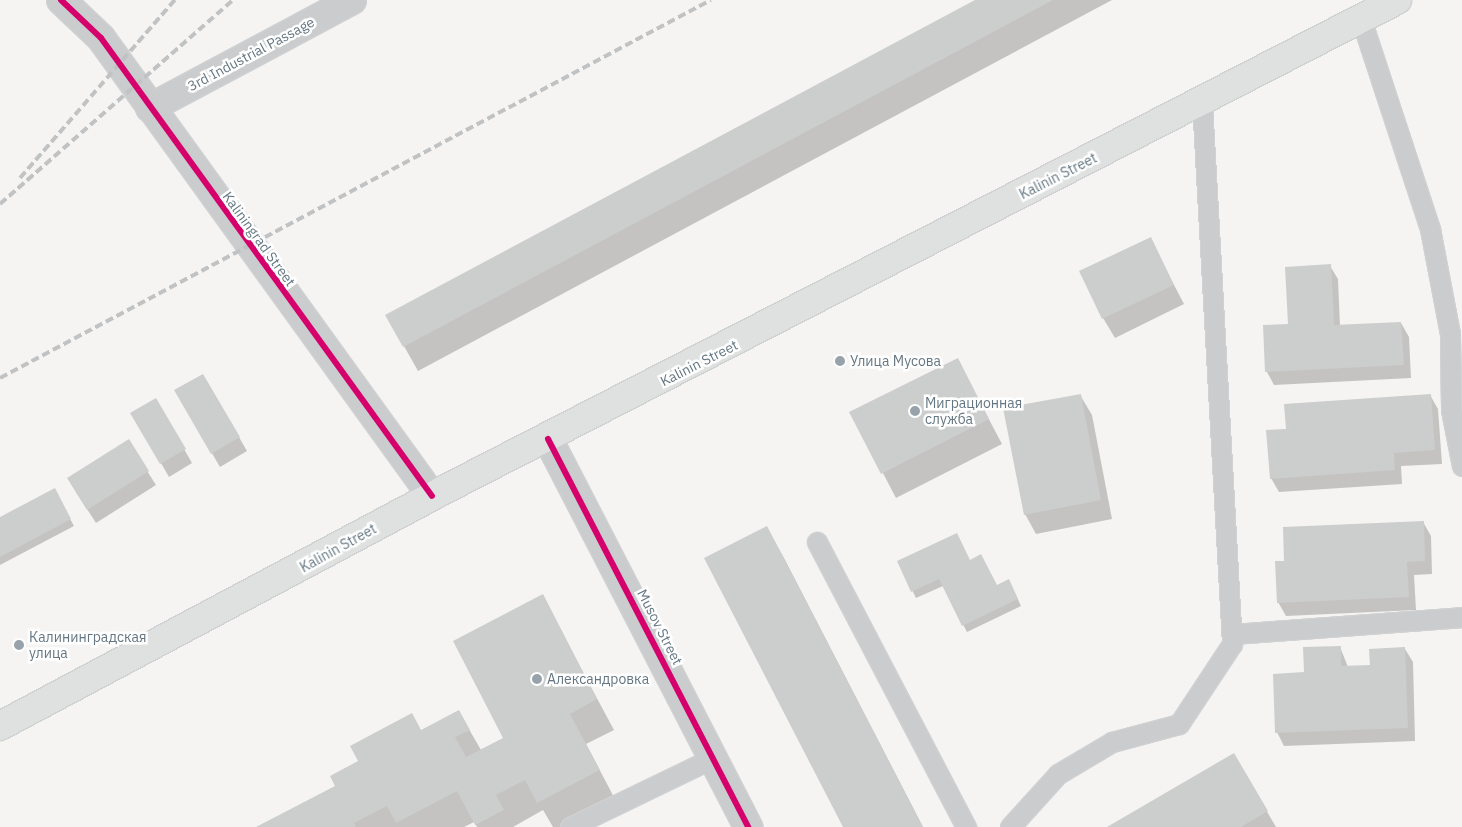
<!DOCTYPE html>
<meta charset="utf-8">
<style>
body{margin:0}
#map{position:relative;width:1462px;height:827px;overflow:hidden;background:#f5f4f3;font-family:"IBM Plex Sans",sans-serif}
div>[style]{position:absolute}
.shadow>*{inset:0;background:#0003}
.building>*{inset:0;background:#cccdcd}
.roads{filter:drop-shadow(1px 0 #d0d1d2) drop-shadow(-1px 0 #d0d1d2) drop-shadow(0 1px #d0d1d2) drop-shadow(0 -1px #d0d1d2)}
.service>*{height:19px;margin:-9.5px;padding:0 9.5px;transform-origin:9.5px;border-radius:9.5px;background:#cacccd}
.minor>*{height:28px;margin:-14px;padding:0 14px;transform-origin:14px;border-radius:14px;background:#cacccd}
.tertiary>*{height:28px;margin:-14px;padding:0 14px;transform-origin:14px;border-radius:14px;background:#cacccd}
.secondary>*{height:28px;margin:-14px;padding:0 14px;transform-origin:14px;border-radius:14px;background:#dfe0e0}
.rail>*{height:4px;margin-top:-2px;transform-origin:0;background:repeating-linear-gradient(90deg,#c0c2c3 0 8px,transparent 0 12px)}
.cycleway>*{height:6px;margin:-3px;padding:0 3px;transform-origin:3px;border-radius:3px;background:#d6006c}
.dots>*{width:14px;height:14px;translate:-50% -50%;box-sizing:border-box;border:2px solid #fff;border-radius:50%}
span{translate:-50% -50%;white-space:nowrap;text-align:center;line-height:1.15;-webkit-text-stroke:5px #fff;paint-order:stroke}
.street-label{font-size:14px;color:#647683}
.poi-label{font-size:14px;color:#647683}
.left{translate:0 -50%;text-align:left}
</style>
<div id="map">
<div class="shadow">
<i style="clip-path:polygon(978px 0,1112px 0,418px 371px,387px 316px)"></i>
<i style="clip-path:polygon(1150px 239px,1184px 304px,1115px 338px,1103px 318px)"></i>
<i style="clip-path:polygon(1330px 266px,1338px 279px,1340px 326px,1401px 323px,1409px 337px,1411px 378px,1274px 385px,1267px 372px,1289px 325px)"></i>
<i style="clip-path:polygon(957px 359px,1002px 444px,896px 498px,851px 412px)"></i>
<i style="clip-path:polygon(203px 375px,247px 451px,220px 467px,176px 391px)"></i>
<i style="clip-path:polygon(1080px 395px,1092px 415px,1112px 519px,1036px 534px,1025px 514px)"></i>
<i style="clip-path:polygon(1430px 395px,1438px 409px,1442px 464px,1401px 466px,1402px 484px,1279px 492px,1271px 478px,1288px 430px)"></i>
<i style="clip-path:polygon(156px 400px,192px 463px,169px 477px,132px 413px)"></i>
<i style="clip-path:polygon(128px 441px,156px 485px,96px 523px,76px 492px)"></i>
<i style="clip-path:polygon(58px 497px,74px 526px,0 565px,0 519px)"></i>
<i style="clip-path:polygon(1423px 522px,1431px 536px,1432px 574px,1414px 575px,1416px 610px,1286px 616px,1278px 602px,1286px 562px)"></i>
<i style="clip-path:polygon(767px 528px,784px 558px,923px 827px,845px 827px)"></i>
<i style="clip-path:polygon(970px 561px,997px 587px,1012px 587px,1021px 606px,967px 632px,943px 586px,916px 598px,898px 562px)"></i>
<i style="clip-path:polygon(542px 596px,614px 730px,586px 744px,616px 801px,566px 827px,553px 827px,543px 810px,513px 827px,477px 827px,474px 822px,464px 827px,259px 827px,337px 786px,459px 712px,481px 750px,505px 738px)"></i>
<i style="clip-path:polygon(1340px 647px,1348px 667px,1371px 666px,1405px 649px,1413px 662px,1415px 741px,1284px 746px,1277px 732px,1305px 674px)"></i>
<i style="clip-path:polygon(1234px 755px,1276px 827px,1110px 827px)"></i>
</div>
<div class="building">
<i style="clip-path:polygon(975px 0,1053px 0,403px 347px,385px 315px)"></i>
<i style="clip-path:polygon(1151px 237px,1174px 285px,1102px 319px,1079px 271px)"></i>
<i style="clip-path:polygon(1331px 264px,1334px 325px,1401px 322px,1404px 365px,1265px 372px,1263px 325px,1288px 324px,1285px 267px)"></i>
<i style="clip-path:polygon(958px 358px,989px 419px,881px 474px,849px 412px)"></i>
<i style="clip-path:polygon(203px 374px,240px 437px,211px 454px,174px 390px)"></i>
<i style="clip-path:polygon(1081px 394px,1101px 500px,1024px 515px,1003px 408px)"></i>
<i style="clip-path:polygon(1431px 394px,1435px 450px,1394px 453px,1395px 470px,1270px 479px,1266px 430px,1286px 429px,1284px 404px)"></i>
<i style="clip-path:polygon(156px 398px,186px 449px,160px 464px,130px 413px)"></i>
<i style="clip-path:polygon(129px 439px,149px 471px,87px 510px,67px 478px)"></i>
<i style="clip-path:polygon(55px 488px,71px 519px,0 557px,0 517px)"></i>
<i style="clip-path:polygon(1424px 521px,1425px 561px,1407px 562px,1409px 597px,1277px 603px,1275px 561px,1284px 561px,1283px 527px)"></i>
<i style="clip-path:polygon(767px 526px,896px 775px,923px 827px,843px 827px,704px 558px)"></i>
<i style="clip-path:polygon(957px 533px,970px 560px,981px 554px,997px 585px,1009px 579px,1018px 599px,962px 626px,939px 579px,911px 592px,897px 561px)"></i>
<i style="clip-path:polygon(543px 594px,597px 699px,570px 714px,600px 770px,537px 803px,525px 780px,496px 795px,504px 810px,475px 825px,457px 791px,396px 823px,387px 806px,354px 823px,356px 827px,256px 827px,335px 786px,330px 776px,358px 761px,350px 746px,412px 713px,421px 730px,459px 710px,470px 730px,455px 737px,466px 757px,503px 738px,453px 641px)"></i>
<i style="clip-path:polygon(1341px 646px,1341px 666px,1370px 665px,1369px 649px,1405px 647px,1408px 728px,1275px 733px,1273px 674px,1304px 672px,1303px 647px)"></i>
<i style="clip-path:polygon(1234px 753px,1268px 811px,1241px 827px,1107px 827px)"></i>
</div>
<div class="roads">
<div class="service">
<i style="left:1361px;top:19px;width:221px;rotate:71.8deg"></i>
<i style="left:1430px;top:229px;width:107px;rotate:79.2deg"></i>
<i style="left:1450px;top:334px;width:76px;rotate:89.2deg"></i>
<i style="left:1451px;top:410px;width:57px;rotate:78.9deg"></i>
<i style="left:817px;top:542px;width:322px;rotate:62.4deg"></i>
<i style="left:1232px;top:634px;width:231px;rotate:-4.2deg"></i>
<i style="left:570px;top:827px;width:159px;rotate:-25.8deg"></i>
<i style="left:1010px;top:827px;width:72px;rotate:-47.8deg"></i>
<i style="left:1058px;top:774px;width:63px;rotate:-30.7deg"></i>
<i style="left:1112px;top:742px;width:69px;rotate:-15deg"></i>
<i style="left:1179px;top:724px;width:96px;rotate:-56.5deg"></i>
<i style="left:1232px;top:644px;width:543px;rotate:-93.17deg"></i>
</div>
<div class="minor">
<i style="left:150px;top:108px;width:229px;rotate:-28.1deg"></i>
<i style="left:548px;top:439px;width:437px;rotate:62.7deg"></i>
</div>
<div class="tertiary">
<i style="left:61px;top:0;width:55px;rotate:43.5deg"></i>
<i style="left:101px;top:38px;width:565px;rotate:54.14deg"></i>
</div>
<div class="secondary">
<i style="left:0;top:726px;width:489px;rotate:-28deg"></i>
<i style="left:432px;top:496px;width:1085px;rotate:-27.2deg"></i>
</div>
</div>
<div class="rail">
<i style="left:20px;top:178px;width:236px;rotate:-49deg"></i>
<i style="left:0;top:204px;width:310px;rotate:-41.2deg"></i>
<i style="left:0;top:378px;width:805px;rotate:-28deg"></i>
</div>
<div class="cycleway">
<i style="left:61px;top:0;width:55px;rotate:43.5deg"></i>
<i style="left:101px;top:38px;width:565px;rotate:54.14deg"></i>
<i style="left:548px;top:439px;width:437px;rotate:62.7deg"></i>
</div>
<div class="dots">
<i style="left:840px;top:361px;background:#97a2aa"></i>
<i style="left:915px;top:411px;background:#97a2aa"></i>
<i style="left:19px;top:645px;background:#97a2aa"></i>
<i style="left:537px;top:679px;background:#97a2aa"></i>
</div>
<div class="street-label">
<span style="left:251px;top:54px;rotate:-28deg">3rd Industrial Passage</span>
<span style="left:1058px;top:176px;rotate:-27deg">Kalinin Street</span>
<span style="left:259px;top:239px;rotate:54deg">Kaliningrad Street</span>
<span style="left:699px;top:363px;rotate:-27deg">Kalinin Street</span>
<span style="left:338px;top:548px;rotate:-29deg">Kalinin Street</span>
<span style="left:660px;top:627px;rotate:63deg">Musov Street</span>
</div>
<div class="poi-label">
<span class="left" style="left:850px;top:361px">Улица Мусова</span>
<span class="left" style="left:925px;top:411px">Миграционная<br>служба</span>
<span class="left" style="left:29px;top:645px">Калининградская<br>улица</span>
<span class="left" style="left:547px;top:679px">Александровка</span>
</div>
</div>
